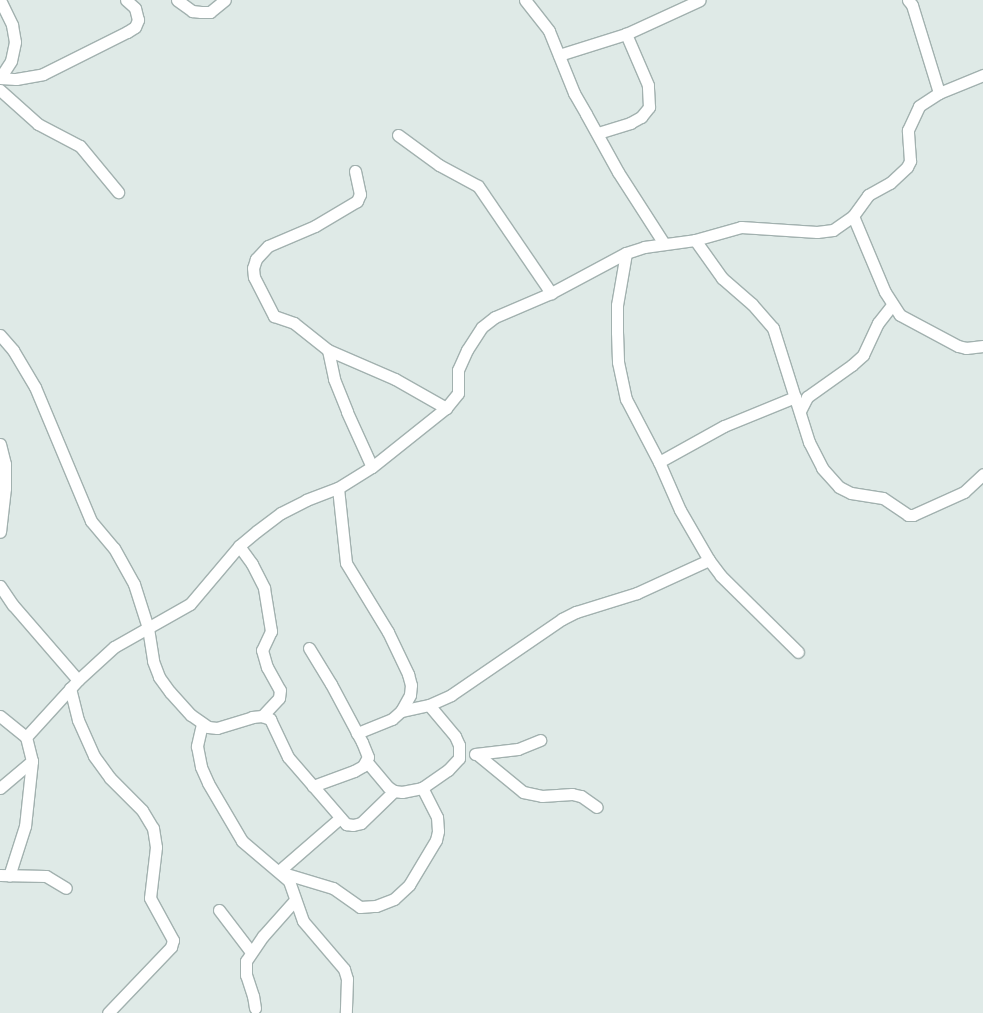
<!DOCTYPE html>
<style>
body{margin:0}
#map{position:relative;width:983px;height:1013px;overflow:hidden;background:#dfeae7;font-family:"Golos Text",sans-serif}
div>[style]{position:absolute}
.roads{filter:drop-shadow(1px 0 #a2b1af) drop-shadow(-1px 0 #a2b1af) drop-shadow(0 1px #a2b1af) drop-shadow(0 -1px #a2b1af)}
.minor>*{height:11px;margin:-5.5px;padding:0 5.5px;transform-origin:5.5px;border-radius:5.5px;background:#fff}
span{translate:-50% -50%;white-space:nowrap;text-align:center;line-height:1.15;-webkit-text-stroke:4.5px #eff7f5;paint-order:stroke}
</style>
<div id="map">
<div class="roads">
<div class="minor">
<i style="left:0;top:0;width:28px;rotate:64deg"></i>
<i style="left:12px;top:25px;width:17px;rotate:80deg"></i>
<i style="left:15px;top:42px;width:19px;rotate:102deg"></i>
<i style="left:11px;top:61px;width:20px;rotate:123deg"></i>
<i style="left:177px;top:0;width:19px;rotate:36deg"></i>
<i style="left:192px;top:11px;width:9px;rotate:6deg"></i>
<i style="left:201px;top:12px;width:9px"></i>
<i style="left:210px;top:12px;width:19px;rotate:-39deg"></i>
<i style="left:525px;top:0;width:39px;rotate:52deg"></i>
<i style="left:549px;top:31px;width:67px;rotate:68deg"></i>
<i style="left:574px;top:93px;width:24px;rotate:60deg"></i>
<i style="left:586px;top:114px;width:66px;rotate:61.1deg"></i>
<i style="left:618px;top:172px;width:83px;rotate:57.3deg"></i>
<i style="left:908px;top:0;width:6px;rotate:51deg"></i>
<i style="left:912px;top:5px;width:92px;rotate:72.9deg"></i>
<i style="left:559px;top:55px;width:70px;rotate:-17.4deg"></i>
<i style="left:626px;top:34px;width:81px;rotate:-24.7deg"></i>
<i style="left:0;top:78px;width:16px;rotate:4deg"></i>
<i style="left:16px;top:79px;width:27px;rotate:-10deg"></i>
<i style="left:43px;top:74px;width:94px;rotate:-26.6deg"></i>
<i style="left:127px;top:32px;width:9px;rotate:-32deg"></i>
<i style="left:135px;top:27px;width:8px;rotate:-67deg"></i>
<i style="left:138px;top:20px;width:12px;rotate:-104deg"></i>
<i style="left:135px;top:8px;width:12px;rotate:-138deg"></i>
<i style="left:0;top:90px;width:51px;rotate:41.8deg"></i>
<i style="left:38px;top:124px;width:47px;rotate:27.6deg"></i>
<i style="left:80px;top:146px;width:60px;rotate:50.4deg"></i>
<i style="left:598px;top:133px;width:34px;rotate:-17deg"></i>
<i style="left:630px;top:123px;width:13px;rotate:-29deg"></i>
<i style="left:641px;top:117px;width:13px;rotate:-51deg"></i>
<i style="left:649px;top:107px;width:22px;rotate:-93deg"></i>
<i style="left:648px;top:85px;width:56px;rotate:-113.3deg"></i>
<i style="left:398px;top:135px;width:51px;rotate:36.2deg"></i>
<i style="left:439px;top:165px;width:44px;rotate:28.3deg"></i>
<i style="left:478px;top:186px;width:130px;rotate:55.7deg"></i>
<i style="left:355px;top:171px;width:24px;rotate:78deg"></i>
<i style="left:360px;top:194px;width:8px;rotate:113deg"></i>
<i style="left:357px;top:201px;width:49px;rotate:149.2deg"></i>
<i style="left:315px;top:226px;width:51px;rotate:156.9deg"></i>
<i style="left:268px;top:246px;width:18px;rotate:133deg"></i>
<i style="left:256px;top:259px;width:9px;rotate:108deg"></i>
<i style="left:253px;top:268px;width:9px;rotate:84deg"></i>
<i style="left:254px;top:277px;width:44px;rotate:62.9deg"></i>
<i style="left:274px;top:316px;width:21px;rotate:19deg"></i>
<i style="left:294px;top:323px;width:43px;rotate:38.5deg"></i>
<i style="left:328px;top:350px;width:73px;rotate:23.4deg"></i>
<i style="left:395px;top:379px;width:59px;rotate:29.6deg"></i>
<i style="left:853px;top:216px;width:82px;rotate:67.2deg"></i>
<i style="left:885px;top:292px;width:27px;rotate:57deg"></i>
<i style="left:900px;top:315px;width:66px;rotate:28.1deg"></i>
<i style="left:958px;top:346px;width:8px;rotate:14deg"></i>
<i style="left:966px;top:348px;width:17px;rotate:-7deg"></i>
<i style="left:695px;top:240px;width:47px;rotate:54.6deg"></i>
<i style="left:722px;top:278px;width:40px;rotate:41deg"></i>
<i style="left:752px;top:304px;width:32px;rotate:49deg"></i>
<i style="left:773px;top:328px;width:120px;rotate:72.5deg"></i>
<i style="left:809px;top:442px;width:29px;rotate:63deg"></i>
<i style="left:822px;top:468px;width:25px;rotate:48deg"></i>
<i style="left:839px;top:487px;width:13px;rotate:27deg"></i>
<i style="left:851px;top:493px;width:32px;rotate:9deg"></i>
<i style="left:883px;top:498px;width:30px;rotate:34deg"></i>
<i style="left:908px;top:515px;width:5px"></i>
<i style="left:913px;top:515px;width:56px;rotate:-24.3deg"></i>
<i style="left:964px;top:492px;width:26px;rotate:-43deg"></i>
<i style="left:626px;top:253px;width:53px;rotate:99.8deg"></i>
<i style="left:617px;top:305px;width:27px;rotate:90deg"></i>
<i style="left:617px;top:332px;width:30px;rotate:88deg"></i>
<i style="left:618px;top:362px;width:38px;rotate:78deg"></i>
<i style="left:626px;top:399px;width:71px;rotate:62.4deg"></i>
<i style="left:659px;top:462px;width:52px;rotate:66.4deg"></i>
<i style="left:680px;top:510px;width:58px;rotate:59.9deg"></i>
<i style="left:709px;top:560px;width:20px;rotate:53deg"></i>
<i style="left:721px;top:576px;width:108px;rotate:44.6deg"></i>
<i style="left:0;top:335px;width:20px;rotate:49deg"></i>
<i style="left:13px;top:350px;width:43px;rotate:59.3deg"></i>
<i style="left:35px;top:387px;width:145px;rotate:67.3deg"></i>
<i style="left:91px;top:521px;width:35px;rotate:50deg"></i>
<i style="left:114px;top:548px;width:41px;rotate:60.9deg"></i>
<i style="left:134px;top:584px;width:46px;rotate:72.3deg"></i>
<i style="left:148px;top:628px;width:33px;rotate:81deg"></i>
<i style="left:153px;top:661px;width:17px;rotate:69deg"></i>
<i style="left:159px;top:677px;width:19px;rotate:54deg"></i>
<i style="left:170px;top:692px;width:31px;rotate:48deg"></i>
<i style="left:191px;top:715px;width:21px;rotate:35deg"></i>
<i style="left:208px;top:727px;width:9px;rotate:6deg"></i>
<i style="left:217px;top:728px;width:37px;rotate:-17deg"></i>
<i style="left:252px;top:717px;width:10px;rotate:-6deg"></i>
<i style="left:262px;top:716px;width:9px;rotate:21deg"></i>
<i style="left:270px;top:719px;width:42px;rotate:64.7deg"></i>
<i style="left:288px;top:757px;width:89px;rotate:49.1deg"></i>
<i style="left:346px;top:824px;width:7px;rotate:8deg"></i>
<i style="left:353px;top:825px;width:8px;rotate:-14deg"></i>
<i style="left:361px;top:823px;width:46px;rotate:-44.1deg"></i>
<i style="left:328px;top:350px;width:30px;rotate:78deg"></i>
<i style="left:334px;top:379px;width:35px;rotate:68deg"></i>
<i style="left:347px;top:412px;width:60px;rotate:65.6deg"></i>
<i style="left:800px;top:411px;width:16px;rotate:-63deg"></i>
<i style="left:807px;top:397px;width:55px;rotate:-35.4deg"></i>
<i style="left:852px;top:365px;width:15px;rotate:-42deg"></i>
<i style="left:863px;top:355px;width:35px;rotate:-65deg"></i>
<i style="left:878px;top:323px;width:23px;rotate:-52deg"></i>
<i style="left:0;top:444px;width:21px;rotate:76deg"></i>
<i style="left:5px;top:464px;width:24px;rotate:90deg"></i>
<i style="left:5px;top:488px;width:44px;rotate:96.5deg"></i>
<i style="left:659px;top:462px;width:74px;rotate:-29deg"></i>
<i style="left:724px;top:426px;width:77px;rotate:-22.2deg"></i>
<i style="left:338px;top:488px;width:75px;rotate:83.9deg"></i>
<i style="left:346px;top:563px;width:81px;rotate:58.7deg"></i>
<i style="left:388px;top:632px;width:47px;rotate:64.5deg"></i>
<i style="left:408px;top:674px;width:11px;rotate:75deg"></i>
<i style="left:411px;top:685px;width:10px;rotate:96deg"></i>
<i style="left:410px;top:695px;width:18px;rotate:119deg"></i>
<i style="left:401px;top:711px;width:12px;rotate:138deg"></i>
<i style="left:392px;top:719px;width:38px;rotate:158deg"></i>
<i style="left:239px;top:546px;width:22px;rotate:54deg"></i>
<i style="left:252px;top:564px;width:27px;rotate:63deg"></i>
<i style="left:264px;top:588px;width:44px;rotate:80.8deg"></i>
<i style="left:271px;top:631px;width:21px;rotate:115deg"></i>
<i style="left:262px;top:650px;width:18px;rotate:74deg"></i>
<i style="left:267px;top:667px;width:26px;rotate:61deg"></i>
<i style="left:280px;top:690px;width:8px;rotate:97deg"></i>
<i style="left:279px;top:698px;width:25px;rotate:133deg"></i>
<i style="left:0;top:586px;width:23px;rotate:56deg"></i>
<i style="left:13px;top:605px;width:99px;rotate:49.1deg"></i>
<i style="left:309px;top:648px;width:42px;rotate:58.6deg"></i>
<i style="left:331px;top:684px;width:66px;rotate:61.9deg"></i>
<i style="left:362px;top:742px;width:16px;rotate:68deg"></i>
<i style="left:368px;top:757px;width:10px;rotate:119deg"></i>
<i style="left:363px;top:766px;width:10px;rotate:151deg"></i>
<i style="left:354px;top:771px;width:44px;rotate:159.9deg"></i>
<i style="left:70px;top:688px;width:33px;rotate:76deg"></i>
<i style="left:78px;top:720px;width:39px;rotate:66deg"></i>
<i style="left:94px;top:756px;width:27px;rotate:54deg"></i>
<i style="left:110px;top:778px;width:45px;rotate:45deg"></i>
<i style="left:142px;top:810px;width:21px;rotate:59deg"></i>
<i style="left:153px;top:828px;width:19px;rotate:81deg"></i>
<i style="left:156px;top:847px;width:51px;rotate:96.7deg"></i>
<i style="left:150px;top:898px;width:48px;rotate:61.3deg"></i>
<i style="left:173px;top:940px;width:7px;rotate:106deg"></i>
<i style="left:171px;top:947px;width:91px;rotate:133.7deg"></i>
<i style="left:401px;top:711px;width:29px;rotate:-12deg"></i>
<i style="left:429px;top:705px;width:24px;rotate:-24deg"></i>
<i style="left:451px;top:695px;width:135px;rotate:-34.4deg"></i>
<i style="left:562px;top:619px;width:16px;rotate:-27deg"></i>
<i style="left:576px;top:612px;width:64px;rotate:-17.3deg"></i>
<i style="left:637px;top:593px;width:79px;rotate:-24.6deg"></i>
<i style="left:0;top:716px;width:33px;rotate:39deg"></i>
<i style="left:26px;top:737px;width:25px;rotate:76deg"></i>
<i style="left:32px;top:761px;width:65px;rotate:96.1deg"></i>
<i style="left:25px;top:826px;width:52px;rotate:107.7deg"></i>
<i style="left:202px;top:724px;width:23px;rotate:103deg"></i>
<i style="left:197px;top:746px;width:21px;rotate:79deg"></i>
<i style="left:201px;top:767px;width:17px;rotate:66deg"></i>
<i style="left:208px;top:783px;width:67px;rotate:59.6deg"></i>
<i style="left:242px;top:841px;width:62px;rotate:40.4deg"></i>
<i style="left:289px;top:881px;width:42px;rotate:70.7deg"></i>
<i style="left:303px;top:921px;width:63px;rotate:49.5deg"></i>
<i style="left:344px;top:969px;width:10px;rotate:73deg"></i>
<i style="left:347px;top:979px;width:34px;rotate:92deg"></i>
<i style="left:26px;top:737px;width:77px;rotate:-47.6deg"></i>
<i style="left:78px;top:680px;width:49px;rotate:-42.5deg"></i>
<i style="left:114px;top:647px;width:87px;rotate:-29.5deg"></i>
<i style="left:190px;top:604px;width:76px;rotate:-49.8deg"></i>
<i style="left:239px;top:546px;width:23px;rotate:-40deg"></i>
<i style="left:257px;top:531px;width:30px;rotate:-37deg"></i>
<i style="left:281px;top:513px;width:28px;rotate:-27deg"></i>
<i style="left:306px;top:500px;width:34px;rotate:-21deg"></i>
<i style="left:338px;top:488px;width:40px;rotate:-32deg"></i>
<i style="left:372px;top:467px;width:95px;rotate:-38.6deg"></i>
<i style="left:446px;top:408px;width:19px;rotate:-51deg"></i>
<i style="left:458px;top:393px;width:23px;rotate:-90deg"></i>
<i style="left:458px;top:370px;width:22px;rotate:-66deg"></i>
<i style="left:467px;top:350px;width:27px;rotate:-57deg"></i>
<i style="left:482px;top:327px;width:16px;rotate:-38deg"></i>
<i style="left:495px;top:317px;width:61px;rotate:-23.2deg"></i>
<i style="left:551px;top:293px;width:85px;rotate:-28.1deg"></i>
<i style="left:626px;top:253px;width:19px;rotate:-18deg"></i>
<i style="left:644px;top:247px;width:51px;rotate:-7.8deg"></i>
<i style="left:695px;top:240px;width:48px;rotate:-15.8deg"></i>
<i style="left:741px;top:227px;width:76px;rotate:3.8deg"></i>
<i style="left:817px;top:232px;width:16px;rotate:-7deg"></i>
<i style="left:833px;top:230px;width:24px;rotate:-35deg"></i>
<i style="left:853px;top:216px;width:26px;rotate:-54deg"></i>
<i style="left:868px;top:195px;width:25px;rotate:-29deg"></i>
<i style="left:890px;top:183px;width:23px;rotate:-43deg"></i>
<i style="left:907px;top:167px;width:7px;rotate:-63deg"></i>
<i style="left:910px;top:161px;width:31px;rotate:-94deg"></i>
<i style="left:908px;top:130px;width:26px;rotate:-65deg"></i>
<i style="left:919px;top:106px;width:24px;rotate:-33deg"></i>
<i style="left:939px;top:93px;width:48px;rotate:-22.2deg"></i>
<i style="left:475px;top:754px;width:43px;rotate:-6.6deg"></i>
<i style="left:518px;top:749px;width:24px;rotate:-22deg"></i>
<i style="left:478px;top:755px;width:58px;rotate:39.4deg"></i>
<i style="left:523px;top:792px;width:19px;rotate:12deg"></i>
<i style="left:542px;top:796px;width:30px;rotate:-4deg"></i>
<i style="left:572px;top:794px;width:9px;rotate:13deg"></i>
<i style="left:581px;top:796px;width:19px;rotate:35deg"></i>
<i style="left:367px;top:762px;width:33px;rotate:50deg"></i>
<i style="left:388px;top:787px;width:7px;rotate:34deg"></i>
<i style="left:394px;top:791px;width:8px;rotate:7deg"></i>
<i style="left:402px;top:792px;width:20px;rotate:-11deg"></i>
<i style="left:422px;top:788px;width:32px;rotate:-35deg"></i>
<i style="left:448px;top:770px;width:16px;rotate:-47deg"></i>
<i style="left:459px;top:758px;width:13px;rotate:-90deg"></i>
<i style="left:459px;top:745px;width:10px;rotate:-114deg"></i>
<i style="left:455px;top:736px;width:40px;rotate:-130deg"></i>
<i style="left:0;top:788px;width:42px;rotate:-40.2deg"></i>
<i style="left:279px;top:871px;width:81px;rotate:-41deg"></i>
<i style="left:283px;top:873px;width:52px;rotate:16.7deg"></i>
<i style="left:333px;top:888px;width:33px;rotate:35deg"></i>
<i style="left:360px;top:907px;width:16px;rotate:-4deg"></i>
<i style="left:376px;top:906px;width:19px;rotate:-21deg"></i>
<i style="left:394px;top:899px;width:21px;rotate:-43deg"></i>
<i style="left:409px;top:885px;width:52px;rotate:-59deg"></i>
<i style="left:436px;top:840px;width:9px;rotate:-77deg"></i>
<i style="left:438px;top:831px;width:14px;rotate:-94deg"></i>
<i style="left:437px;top:817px;width:33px;rotate:-117deg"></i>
<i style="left:0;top:875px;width:46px;rotate:1.2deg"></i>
<i style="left:46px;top:876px;width:23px;rotate:31deg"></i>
<i style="left:219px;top:910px;width:53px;rotate:52.7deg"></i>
<i style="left:255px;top:1008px;width:12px;rotate:-99deg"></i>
<i style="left:253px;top:996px;width:22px;rotate:-108deg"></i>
<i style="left:246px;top:975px;width:14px;rotate:-90deg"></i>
<i style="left:246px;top:961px;width:30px;rotate:-56deg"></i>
<i style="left:263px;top:936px;width:48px;rotate:-48.4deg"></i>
</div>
</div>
</div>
